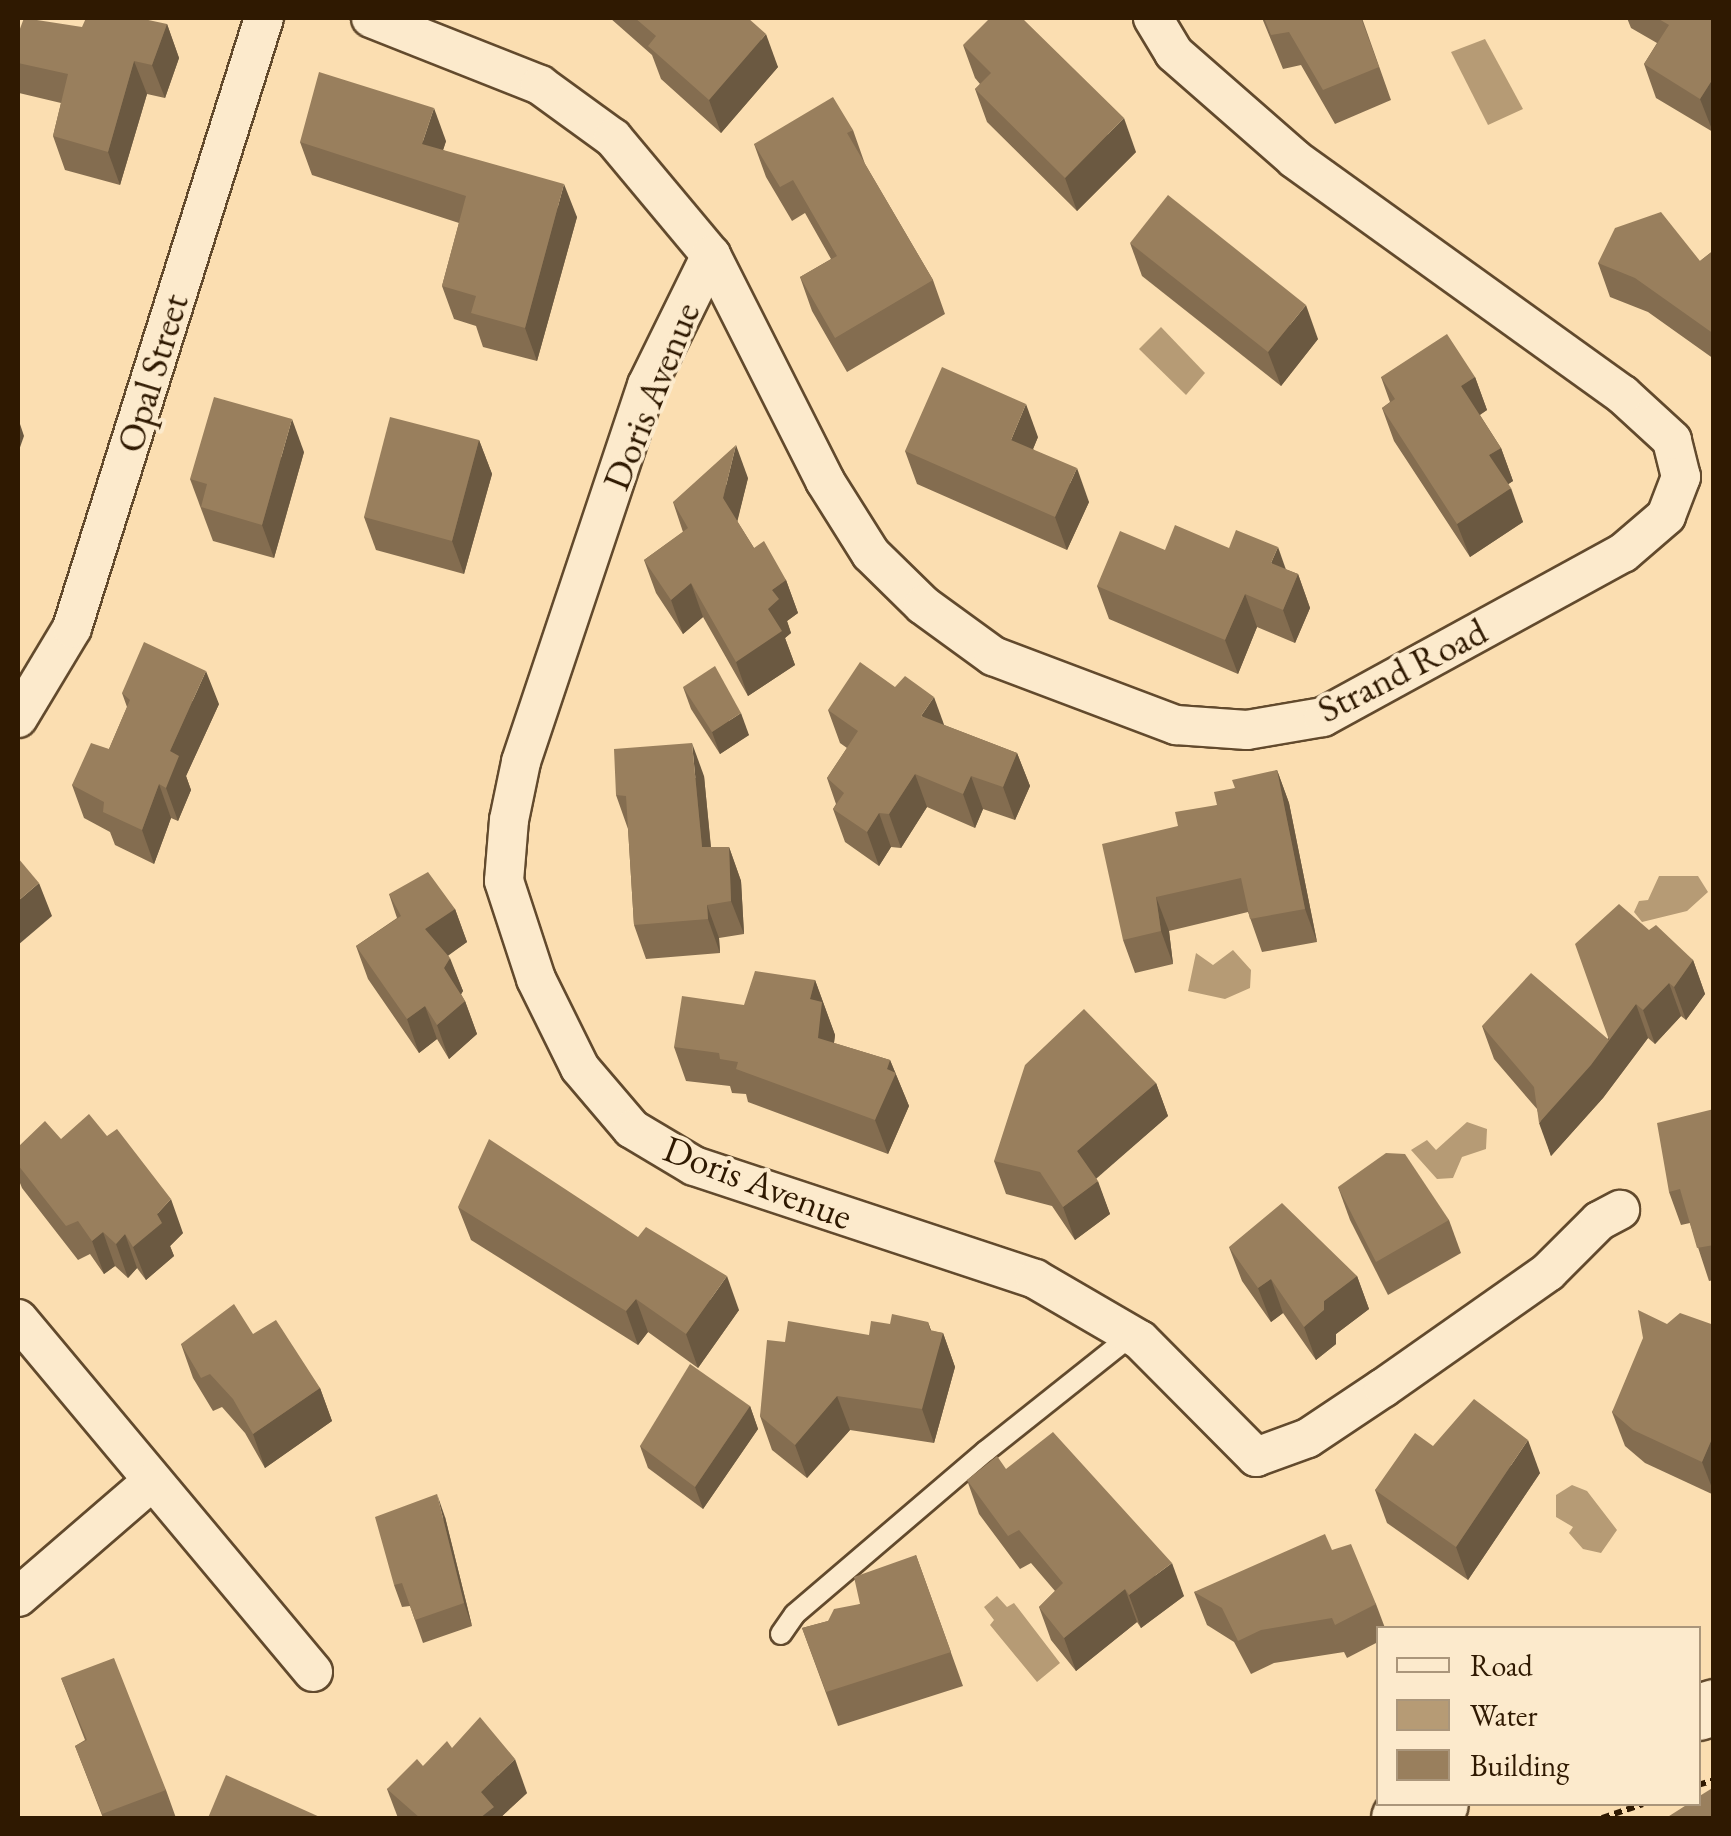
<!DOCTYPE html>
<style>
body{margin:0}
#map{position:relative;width:1731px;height:1836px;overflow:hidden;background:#fbdeb1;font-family:"EB Garamond",serif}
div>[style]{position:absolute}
.water>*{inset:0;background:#b69b75}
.path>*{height:6px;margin-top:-3px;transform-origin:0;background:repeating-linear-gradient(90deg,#2f1901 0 8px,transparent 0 13px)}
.roads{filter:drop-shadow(2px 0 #624a2d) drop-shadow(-2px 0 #624a2d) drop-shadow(0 2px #624a2d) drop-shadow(0 -2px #624a2d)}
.service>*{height:20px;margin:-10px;padding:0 10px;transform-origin:10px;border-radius:10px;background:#fceacc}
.minor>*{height:38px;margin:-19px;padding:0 19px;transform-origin:19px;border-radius:19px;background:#fceacc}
.secondary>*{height:55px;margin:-27.5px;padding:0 27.5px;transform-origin:27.5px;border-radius:27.5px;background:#fceacc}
.wall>*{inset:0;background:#846d50}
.shaded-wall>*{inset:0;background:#6b5941}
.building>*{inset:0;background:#997f5d}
span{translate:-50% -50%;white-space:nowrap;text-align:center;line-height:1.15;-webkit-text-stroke:8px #fceacc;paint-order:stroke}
.street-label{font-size:38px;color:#2f1901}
.frame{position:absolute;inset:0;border:20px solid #2f1901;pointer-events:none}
.legend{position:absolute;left:1376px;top:1626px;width:325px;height:180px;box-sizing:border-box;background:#fceacc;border:2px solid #aa967b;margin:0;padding:12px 18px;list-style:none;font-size:30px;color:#2f1901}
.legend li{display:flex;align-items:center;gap:20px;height:50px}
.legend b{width:50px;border:2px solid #aa967b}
</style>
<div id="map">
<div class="water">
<i style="clip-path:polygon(1485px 39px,1523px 109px,1488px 125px,1451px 52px)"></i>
<i style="clip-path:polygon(1161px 327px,1205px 373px,1186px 395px,1139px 349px)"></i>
<i style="clip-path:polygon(1659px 876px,1698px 876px,1708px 892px,1687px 911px,1642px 922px,1634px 912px,1639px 901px,1648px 900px)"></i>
<i style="clip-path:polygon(1233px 950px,1251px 970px,1250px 988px,1225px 999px,1188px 991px,1196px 953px,1213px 965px)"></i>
<i style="clip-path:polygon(1467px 1122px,1487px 1129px,1486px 1149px,1462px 1157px,1453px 1178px,1437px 1179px,1411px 1150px,1427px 1140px,1436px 1150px)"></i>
<i style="clip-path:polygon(1572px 1485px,1587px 1491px,1617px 1530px,1601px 1553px,1583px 1549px,1569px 1533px,1573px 1527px,1556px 1517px,1556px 1495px)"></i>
<i style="clip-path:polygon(997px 1596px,1007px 1607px,1014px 1603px,1060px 1663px,1037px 1682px,990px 1625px,994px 1620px,984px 1607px)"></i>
</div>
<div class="path">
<i style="left:1698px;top:1785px;width:17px;rotate:-17deg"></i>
<i style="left:1602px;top:1818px;width:43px;rotate:-18.9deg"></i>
</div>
<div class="roads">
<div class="service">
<i style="left:781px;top:1634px;width:24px;rotate:-55deg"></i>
<i style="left:795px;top:1614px;width:251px;rotate:-40.5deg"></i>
<i style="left:986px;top:1451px;width:186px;rotate:-38.5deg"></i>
</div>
<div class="minor">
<i style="left:371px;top:18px;width:182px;rotate:21.6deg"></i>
<i style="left:540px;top:85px;width:90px;rotate:36deg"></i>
<i style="left:613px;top:138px;width:153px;rotate:50.1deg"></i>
<i style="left:711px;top:255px;width:253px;rotate:63.2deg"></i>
<i style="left:825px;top:481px;width:86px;rotate:57.8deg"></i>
<i style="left:871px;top:554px;width:73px;rotate:44.4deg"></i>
<i style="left:923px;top:605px;width:87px;rotate:36.1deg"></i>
<i style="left:993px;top:656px;width:196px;rotate:20.7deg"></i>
<i style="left:1176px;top:725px;width:71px;rotate:4deg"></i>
<i style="left:1247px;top:730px;width:77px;rotate:-9.7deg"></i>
<i style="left:1323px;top:717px;width:342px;rotate:-28.7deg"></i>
<i style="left:1623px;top:553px;width:57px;rotate:-40.7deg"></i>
<i style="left:1666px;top:516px;width:42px;rotate:-69deg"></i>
<i style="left:1681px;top:477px;width:38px;rotate:-104deg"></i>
<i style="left:1672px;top:440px;width:67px;rotate:-137.4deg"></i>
<i style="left:1623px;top:395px;width:404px;rotate:-144.3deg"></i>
<i style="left:1295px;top:159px;width:161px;rotate:-138.8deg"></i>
<i style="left:1174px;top:53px;width:41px;rotate:-121deg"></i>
<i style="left:711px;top:255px;width:145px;rotate:116.2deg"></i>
<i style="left:647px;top:385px;width:397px;rotate:108.5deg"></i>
<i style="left:521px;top:762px;width:59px;rotate:101.7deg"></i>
<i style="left:509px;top:820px;width:61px;rotate:94.7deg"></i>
<i style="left:504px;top:881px;width:103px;rotate:71.9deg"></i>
<i style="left:536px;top:979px;width:99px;rotate:63.7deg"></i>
<i style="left:580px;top:1068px;width:80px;rotate:49.6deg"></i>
<i style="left:632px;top:1129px;width:72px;rotate:30.8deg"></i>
<i style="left:694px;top:1166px;width:359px;rotate:18.3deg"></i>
<i style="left:1035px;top:1279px;width:121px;rotate:30.2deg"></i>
<i style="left:1140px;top:1340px;width:165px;rotate:45.2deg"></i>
<i style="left:1256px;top:1457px;width:55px;rotate:-20.1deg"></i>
<i style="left:1308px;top:1438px;width:90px;rotate:-33.7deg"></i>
<i style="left:1383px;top:1388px;width:202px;rotate:-35.1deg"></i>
<i style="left:1548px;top:1272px;width:72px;rotate:-45deg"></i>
<i style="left:1599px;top:1221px;width:24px;rotate:-28deg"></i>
<i style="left:18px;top:718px;width:105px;rotate:-59deg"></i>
<i style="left:72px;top:628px;width:640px;rotate:-72.53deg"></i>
<i style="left:18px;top:1319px;width:460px;rotate:50.1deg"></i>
<i style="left:18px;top:1597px;width:173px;rotate:-40.8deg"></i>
</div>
<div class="secondary">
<i style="left:1698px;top:1712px;width:17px;rotate:-17deg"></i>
<i style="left:1399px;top:1818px;width:43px;rotate:-18.9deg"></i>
</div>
</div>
<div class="wall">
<i style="clip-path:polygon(610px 18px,748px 18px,778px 67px,721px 133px,661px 79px,652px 55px)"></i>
<i style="clip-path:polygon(1262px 18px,1362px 18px,1391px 100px,1335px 124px,1301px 65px,1283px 69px)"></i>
<i style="clip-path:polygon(1627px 18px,1714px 18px,1713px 132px,1656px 98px,1644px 64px,1657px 43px,1631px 28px)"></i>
<i style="clip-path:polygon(167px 24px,179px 58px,165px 98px,147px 94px,120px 185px,65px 170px,53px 136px,61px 103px,19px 93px,18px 90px,18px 34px,82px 27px)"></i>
<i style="clip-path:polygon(963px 45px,1136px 152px,1077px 211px,987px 122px,975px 89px,980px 84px,975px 78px)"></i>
<i style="clip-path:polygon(853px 130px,865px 164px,933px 280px,945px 314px,847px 372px,812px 311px,800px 277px,831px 259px,805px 213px,792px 221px,766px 177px,754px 144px)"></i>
<i style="clip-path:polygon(446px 141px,443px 150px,577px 217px,537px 361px,483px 347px,476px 326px,454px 319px,442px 286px,459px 223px,312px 175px,300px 142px)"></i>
<i style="clip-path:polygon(1130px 243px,1318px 339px,1281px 386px,1142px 276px)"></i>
<i style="clip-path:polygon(1714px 250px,1714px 359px,1648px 312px,1610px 297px,1598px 263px,1700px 261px)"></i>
<i style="clip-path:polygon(1381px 377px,1475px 377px,1487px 410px,1480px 415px,1501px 448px,1513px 481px,1508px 484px,1523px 522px,1470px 557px,1394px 441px,1382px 408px,1390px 402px)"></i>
<i style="clip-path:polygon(1038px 437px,1033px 449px,1089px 502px,1067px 550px,917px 484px,905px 451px)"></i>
<i style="clip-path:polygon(479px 440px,492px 474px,464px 574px,376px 550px,364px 517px)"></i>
<i style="clip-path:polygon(304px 452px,274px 558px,213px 541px,190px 479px)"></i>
<i style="clip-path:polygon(748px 478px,737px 521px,754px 548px,786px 580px,798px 613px,787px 621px,791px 633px,785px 638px,795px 665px,748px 696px,703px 617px,683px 634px,656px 593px,644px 560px,683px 532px,673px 502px)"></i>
<i style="clip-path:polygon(1229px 548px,1298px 574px,1310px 608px,1295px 643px,1257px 627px,1238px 674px,1109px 619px,1097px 586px,1165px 550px)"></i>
<i style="clip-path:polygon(683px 687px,749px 735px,720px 754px,691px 709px)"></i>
<i style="clip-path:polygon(122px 693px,219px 704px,186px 776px,191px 790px,178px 821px,171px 818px,154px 864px,115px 845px,110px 832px,84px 818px,72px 785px,109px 749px,127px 707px)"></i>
<i style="clip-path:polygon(828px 710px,944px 725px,1017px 753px,1030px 786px,1015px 820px,983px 809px,975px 828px,927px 807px,901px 848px,891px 847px,879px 866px,845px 842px,833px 809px,836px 804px,827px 778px,847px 748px,840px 743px)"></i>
<i style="clip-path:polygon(1277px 770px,1289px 803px,1317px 942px,1262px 952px,1248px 912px,1169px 931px,1173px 964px,1135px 973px,1123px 940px,1178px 826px,1217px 805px,1235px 788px)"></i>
<i style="clip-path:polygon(704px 776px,711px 847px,729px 847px,741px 881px,744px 934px,719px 938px,720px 953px,646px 959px,634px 925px,628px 829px,616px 795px)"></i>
<i style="clip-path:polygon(389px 894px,455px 909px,467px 942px,448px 955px,463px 991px,461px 994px,465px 1001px,477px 1034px,449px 1059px,437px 1039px,419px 1053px,368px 979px,356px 946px,397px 918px)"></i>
<i style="clip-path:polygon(1649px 930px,1693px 960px,1705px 994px,1686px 1020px,1681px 1016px,1655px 1044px,1648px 1038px,1603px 1098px,1551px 1156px,1537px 1109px,1494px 1059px,1482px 1026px,1609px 1040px)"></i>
<i style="clip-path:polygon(815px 980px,835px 1035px,834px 1043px,890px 1060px,909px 1106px,888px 1154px,748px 1102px,746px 1094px,732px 1093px,730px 1086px,686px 1081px,674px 1047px,744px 1005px)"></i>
<i style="clip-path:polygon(1156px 1083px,1168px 1116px,1096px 1178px,1110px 1214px,1075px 1240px,1052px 1206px,1006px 1194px,994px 1161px)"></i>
<i style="clip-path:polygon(1714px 1109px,1714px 1280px,1709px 1281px,1690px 1223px,1681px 1225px,1669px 1192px)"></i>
<i style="clip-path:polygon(61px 1139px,183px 1233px,170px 1246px,174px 1256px,146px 1280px,137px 1268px,128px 1278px,115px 1266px,104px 1274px,90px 1254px,78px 1260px,22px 1188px,18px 1178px,18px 1147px)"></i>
<i style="clip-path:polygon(1338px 1187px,1449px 1220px,1461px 1253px,1388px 1295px,1350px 1220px)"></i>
<i style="clip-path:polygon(458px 1207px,739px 1310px,698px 1368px,648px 1332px,638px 1345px,471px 1240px)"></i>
<i style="clip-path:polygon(1229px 1247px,1357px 1276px,1369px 1309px,1336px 1334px,1336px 1344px,1316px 1360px,1283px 1313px,1271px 1322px,1242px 1281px)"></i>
<i style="clip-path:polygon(928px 1322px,931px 1331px,943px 1333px,955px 1367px,934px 1443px,850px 1430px,807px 1478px,772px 1450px,760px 1416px,785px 1342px,869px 1335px,890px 1324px)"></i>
<i style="clip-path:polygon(1667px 1324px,1714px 1325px,1714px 1495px,1645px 1463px,1625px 1446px,1612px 1412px)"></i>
<i style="clip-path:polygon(253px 1334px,320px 1388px,332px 1421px,265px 1468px,245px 1433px,222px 1407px,213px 1411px,193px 1378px,181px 1344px)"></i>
<i style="clip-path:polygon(750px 1406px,758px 1429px,703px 1509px,648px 1468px,640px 1446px)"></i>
<i style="clip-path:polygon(1433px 1446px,1540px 1473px,1468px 1580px,1387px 1523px,1375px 1490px)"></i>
<i style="clip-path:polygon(1006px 1469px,1184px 1596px,1141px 1628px,1137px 1622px,1076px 1671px,1051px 1640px,1039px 1607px,1055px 1591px,1031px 1563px,1020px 1569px,979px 1514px,967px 1480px)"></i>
<i style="clip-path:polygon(445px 1517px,472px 1626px,423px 1643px,410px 1606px,402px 1607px,394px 1585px)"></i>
<i style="clip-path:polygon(1332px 1550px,1376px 1604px,1385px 1628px,1378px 1628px,1378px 1642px,1347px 1658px,1344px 1652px,1274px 1663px,1251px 1674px,1234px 1642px,1207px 1625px,1194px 1592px)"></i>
<i style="clip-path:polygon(916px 1555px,963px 1686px,838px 1726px,802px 1628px,828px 1621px,860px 1604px)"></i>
<i style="clip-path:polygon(61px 1678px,166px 1790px,176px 1818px,103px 1818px,75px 1746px,85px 1740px)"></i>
<i style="clip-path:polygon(452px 1748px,527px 1793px,500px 1818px,398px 1818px,387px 1789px)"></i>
</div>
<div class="shaded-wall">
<i style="clip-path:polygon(167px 24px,179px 58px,165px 98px,152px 65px)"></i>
<i style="clip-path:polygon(766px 34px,778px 67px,721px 133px,709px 100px)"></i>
<i style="clip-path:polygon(134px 61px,147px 94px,120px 185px,108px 152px)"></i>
<i style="clip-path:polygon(1714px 77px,1714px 131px,1713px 132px,1700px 99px)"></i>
<i style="clip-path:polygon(434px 108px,446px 141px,434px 178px,422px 144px)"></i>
<i style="clip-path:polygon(1124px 118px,1136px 152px,1077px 211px,1065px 178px)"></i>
<i style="clip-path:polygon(564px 184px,577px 217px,537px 361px,525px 328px)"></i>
<i style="clip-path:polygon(1306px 305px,1318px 339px,1281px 386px,1268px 352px)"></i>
<i style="clip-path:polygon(1475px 377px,1487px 410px,1473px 419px,1461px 386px)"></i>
<i style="clip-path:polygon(1026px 404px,1038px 437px,1023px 473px,1011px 440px)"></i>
<i style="clip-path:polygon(18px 418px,24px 436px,18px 453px)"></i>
<i style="clip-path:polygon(292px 419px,304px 452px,274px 558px,262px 525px)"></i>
<i style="clip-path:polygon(479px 440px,492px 474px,464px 574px,452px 541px)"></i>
<i style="clip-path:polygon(736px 445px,748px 478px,735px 531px,723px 498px)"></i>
<i style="clip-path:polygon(1501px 448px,1513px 481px,1501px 489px,1489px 455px)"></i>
<i style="clip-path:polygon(1077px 468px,1089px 502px,1067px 550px,1055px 517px)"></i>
<i style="clip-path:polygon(1511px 488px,1523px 522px,1470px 557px,1457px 524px)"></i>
<i style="clip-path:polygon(1278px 547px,1290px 581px,1271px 563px)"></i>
<i style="clip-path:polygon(1298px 574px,1310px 608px,1295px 643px,1283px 610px)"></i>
<i style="clip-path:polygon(786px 580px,798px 613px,787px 621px,791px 633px,785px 638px,795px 665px,748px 696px,736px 662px,768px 609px,772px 590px)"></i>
<i style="clip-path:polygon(691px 583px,703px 617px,683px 634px,671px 600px)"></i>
<i style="clip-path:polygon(1245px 594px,1257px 627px,1238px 674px,1225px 640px)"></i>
<i style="clip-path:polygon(206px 671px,219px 704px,186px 776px,191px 790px,178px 821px,166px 788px,170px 751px)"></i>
<i style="clip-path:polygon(934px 697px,946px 730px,921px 716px)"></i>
<i style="clip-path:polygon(741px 713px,749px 735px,720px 754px,712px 732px)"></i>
<i style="clip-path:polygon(692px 743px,704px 776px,714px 881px,702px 847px)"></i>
<i style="clip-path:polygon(1017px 753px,1030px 786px,1015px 820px,1003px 787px)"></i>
<i style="clip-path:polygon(1277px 770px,1289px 803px,1317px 942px,1305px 909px)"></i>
<i style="clip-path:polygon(915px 774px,927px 807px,901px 848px,889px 814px)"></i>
<i style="clip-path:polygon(971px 776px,983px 809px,975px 828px,963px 794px)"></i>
<i style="clip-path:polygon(159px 784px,171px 818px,154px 864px,142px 830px)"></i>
<i style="clip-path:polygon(879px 813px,891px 847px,879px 866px,867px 832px)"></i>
<i style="clip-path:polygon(729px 847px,741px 881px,744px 934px,731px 901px)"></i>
<i style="clip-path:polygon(39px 883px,52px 916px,18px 945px,18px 901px)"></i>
<i style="clip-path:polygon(1156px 897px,1169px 931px,1173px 964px,1161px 931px)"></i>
<i style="clip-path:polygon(707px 905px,719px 938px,720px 953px,708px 919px)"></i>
<i style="clip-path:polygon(455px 909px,467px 942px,438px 963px,425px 929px)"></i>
<i style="clip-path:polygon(450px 958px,463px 991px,457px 1001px,444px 968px)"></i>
<i style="clip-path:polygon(1693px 960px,1705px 994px,1686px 1020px,1674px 987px)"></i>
<i style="clip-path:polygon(815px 980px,835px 1035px,830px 1072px,818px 1038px,810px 999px)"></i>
<i style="clip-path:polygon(1669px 983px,1681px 1016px,1655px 1044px,1643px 1010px)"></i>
<i style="clip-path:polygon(465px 1001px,477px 1034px,449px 1059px,437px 1025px)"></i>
<i style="clip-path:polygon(1636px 1004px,1648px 1038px,1603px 1098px,1551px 1156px,1539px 1123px)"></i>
<i style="clip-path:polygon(425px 1006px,437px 1039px,419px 1053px,407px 1019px)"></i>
<i style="clip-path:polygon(890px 1060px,909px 1106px,888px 1154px,875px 1120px,887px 1069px)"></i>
<i style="clip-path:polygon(1156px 1083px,1168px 1116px,1089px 1185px,1077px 1151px)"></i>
<i style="clip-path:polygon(1098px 1181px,1110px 1214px,1075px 1240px,1063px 1207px)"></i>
<i style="clip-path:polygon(171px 1199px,183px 1233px,170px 1246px,174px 1256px,146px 1280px,133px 1247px,157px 1214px)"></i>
<i style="clip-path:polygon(103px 1232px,115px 1266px,104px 1274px,92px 1241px)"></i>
<i style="clip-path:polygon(125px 1234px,137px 1268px,128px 1278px,116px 1244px)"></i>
<i style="clip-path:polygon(727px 1276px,739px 1310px,698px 1368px,686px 1334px)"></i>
<i style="clip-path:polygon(1357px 1276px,1369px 1309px,1336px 1334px,1336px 1344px,1316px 1360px,1304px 1327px,1324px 1301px)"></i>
<i style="clip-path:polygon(1271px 1279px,1283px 1313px,1271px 1322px,1258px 1288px)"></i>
<i style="clip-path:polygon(636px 1299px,648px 1332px,638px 1345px,626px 1311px)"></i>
<i style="clip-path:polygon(928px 1322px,938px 1350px,943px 1333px,955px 1367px,934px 1443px,922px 1409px,930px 1330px)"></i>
<i style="clip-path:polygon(320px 1388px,332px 1421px,265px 1468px,253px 1434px)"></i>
<i style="clip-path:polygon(837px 1396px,850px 1430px,807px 1478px,795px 1445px)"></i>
<i style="clip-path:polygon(750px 1406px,758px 1429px,703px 1509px,695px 1487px)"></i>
<i style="clip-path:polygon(1714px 1434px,1714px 1493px,1702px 1462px)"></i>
<i style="clip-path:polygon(1528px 1440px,1540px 1473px,1468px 1580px,1456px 1547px)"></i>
<i style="clip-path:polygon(437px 1494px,445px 1517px,472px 1626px,464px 1603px)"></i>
<i style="clip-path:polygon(1172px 1563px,1184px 1596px,1141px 1628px,1129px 1595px)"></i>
<i style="clip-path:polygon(1125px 1589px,1137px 1622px,1076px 1671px,1064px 1638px)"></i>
<i style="clip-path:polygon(515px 1759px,527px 1793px,500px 1818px,480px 1818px,481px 1792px)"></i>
</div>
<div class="building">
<i style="clip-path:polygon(24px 18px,82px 27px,86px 18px,139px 18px,167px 24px,152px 65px,134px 61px,108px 152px,53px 136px,68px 74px,18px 63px,18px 34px)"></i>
<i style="clip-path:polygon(635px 18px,748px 18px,766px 34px,709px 100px,648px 46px,656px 36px)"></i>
<i style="clip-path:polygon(990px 18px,1022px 18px,1124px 118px,1065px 178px,975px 89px,991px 73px,963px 45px)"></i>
<i style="clip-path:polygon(1264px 18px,1361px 18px,1379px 67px,1323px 90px,1289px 32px,1271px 35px)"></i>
<i style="clip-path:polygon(1657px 18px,1714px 18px,1714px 77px,1700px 99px,1644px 64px,1669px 25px)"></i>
<i style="clip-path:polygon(319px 72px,434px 108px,422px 144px,564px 184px,525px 328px,471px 313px,476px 296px,442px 286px,466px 196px,300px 142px)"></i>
<i style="clip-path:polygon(833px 97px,853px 130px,847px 133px,933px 280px,835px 338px,800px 277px,837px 256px,793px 180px,780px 187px,754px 144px)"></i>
<i style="clip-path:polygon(1168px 195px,1306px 305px,1268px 352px,1130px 243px)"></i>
<i style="clip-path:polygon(1661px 212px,1700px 261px,1714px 250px,1714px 334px,1635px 278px,1598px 263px,1615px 228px)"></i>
<i style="clip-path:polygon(1447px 334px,1475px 377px,1461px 386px,1501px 448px,1489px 455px,1511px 488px,1457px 524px,1382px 408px,1395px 399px,1381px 377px)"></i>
<i style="clip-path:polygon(942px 367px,1026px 404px,1011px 440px,1077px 468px,1055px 517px,905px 451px)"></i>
<i style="clip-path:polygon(214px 397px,292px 419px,262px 525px,201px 507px,207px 484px,190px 479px)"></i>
<i style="clip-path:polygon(390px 417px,479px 440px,452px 541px,364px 517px)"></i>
<i style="clip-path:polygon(736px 445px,723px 498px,754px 548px,764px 541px,786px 580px,772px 590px,779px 599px,768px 609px,782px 631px,736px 662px,691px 583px,671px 600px,644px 560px,688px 528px,673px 502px)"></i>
<i style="clip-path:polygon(1175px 525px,1229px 548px,1236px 530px,1278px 547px,1271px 563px,1298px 574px,1283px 610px,1245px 594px,1225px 640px,1097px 586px,1120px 531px,1165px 550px)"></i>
<i style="clip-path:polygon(144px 642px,206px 671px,170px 751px,179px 756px,166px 788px,159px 784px,142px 830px,103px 812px,104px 802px,72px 785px,91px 743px,109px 749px,130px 700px,122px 693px)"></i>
<i style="clip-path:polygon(860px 662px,895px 687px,905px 676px,934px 697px,921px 716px,1017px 753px,1003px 787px,971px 776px,963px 794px,915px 774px,889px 814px,879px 813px,867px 832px,833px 809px,844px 793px,827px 778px,858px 731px,828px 710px)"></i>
<i style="clip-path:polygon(715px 666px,741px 713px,712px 732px,683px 687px)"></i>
<i style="clip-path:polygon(692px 743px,702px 847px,729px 847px,731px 901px,707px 905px,708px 919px,634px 925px,626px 796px,616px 795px,614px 749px)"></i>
<i style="clip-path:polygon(1277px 770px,1305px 909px,1250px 919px,1241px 878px,1156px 897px,1161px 931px,1123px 940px,1102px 844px,1178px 826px,1175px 812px,1217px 805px,1214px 792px,1235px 788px,1232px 780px)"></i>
<i style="clip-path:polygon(18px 858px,39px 883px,18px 901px)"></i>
<i style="clip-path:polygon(428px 872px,455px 909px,425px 929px,450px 958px,444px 968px,465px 1001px,437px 1025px,425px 1006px,407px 1019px,356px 946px,401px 916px,389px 894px)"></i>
<i style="clip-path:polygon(1619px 904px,1649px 930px,1656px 925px,1693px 960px,1674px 987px,1669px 983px,1643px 1010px,1636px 1004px,1591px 1065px,1539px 1123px,1534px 1087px,1482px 1026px,1531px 973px,1609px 1040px,1575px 944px)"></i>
<i style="clip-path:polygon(755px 971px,815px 980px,810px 999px,822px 1002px,818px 1038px,890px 1060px,887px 1069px,896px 1073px,875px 1120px,736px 1069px,738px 1062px,720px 1059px,719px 1053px,674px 1047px,682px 996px,744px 1005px)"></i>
<i style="clip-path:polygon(1084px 1009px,1156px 1083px,1077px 1151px,1098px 1181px,1063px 1207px,1040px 1172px,994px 1161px,1025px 1065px)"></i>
<i style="clip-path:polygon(1714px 1109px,1714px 1245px,1697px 1248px,1680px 1189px,1669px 1192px,1657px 1123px)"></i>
<i style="clip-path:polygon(89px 1114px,107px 1136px,117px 1129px,171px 1199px,157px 1214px,162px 1223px,133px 1247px,125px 1234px,116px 1244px,103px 1232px,92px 1241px,78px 1221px,66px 1226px,18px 1165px,18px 1147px,45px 1121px,61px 1139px)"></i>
<i style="clip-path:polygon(489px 1139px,638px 1237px,646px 1227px,727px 1276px,686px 1334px,636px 1299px,626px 1311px,458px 1207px)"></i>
<i style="clip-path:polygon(1386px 1153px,1405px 1154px,1449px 1220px,1376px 1262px,1338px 1187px)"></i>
<i style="clip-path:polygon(1282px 1203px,1357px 1276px,1324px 1301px,1324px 1310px,1304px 1327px,1271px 1279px,1258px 1288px,1229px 1247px)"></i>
<i style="clip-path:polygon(234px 1304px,253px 1334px,276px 1320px,320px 1388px,253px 1434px,233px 1399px,210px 1374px,201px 1378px,181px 1344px)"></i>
<i style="clip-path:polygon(1638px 1310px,1667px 1324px,1680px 1313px,1714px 1325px,1714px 1337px,1712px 1340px,1714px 1341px,1714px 1434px,1702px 1462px,1633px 1430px,1612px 1412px,1643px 1338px)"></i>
<i style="clip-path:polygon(892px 1314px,928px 1322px,930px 1330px,943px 1333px,922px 1409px,837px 1396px,795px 1445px,760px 1416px,767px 1340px,785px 1342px,788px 1321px,869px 1335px,871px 1321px,890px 1324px)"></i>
<i style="clip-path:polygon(690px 1364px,750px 1406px,695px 1487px,640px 1446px)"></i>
<i style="clip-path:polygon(1474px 1399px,1528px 1440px,1456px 1547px,1375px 1490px,1415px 1433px,1433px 1446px)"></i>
<i style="clip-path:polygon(1053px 1432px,1172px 1563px,1129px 1595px,1125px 1589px,1064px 1638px,1039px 1607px,1063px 1583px,1019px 1530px,1008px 1536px,967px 1480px,997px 1456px,1006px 1469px)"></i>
<i style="clip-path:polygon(437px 1494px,464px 1603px,415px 1620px,402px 1583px,394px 1585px,375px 1517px)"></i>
<i style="clip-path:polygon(1325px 1534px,1332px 1550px,1351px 1544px,1376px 1604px,1335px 1625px,1332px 1618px,1261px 1630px,1238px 1641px,1222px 1608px,1194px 1592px)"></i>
<i style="clip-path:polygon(916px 1555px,951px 1652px,826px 1692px,802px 1628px,828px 1621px,834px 1609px,860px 1604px,854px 1577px)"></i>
<i style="clip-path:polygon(114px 1658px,166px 1790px,102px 1814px,75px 1746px,87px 1740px,61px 1678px)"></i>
<i style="clip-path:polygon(480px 1717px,515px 1759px,481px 1792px,494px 1807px,480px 1818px,420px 1818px,387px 1789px,417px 1759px,423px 1766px,447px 1741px,452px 1748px)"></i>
<i style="clip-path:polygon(226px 1775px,322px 1818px,208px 1818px)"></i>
<i style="clip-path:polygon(1714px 1787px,1714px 1818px,1666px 1818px,1688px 1804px,1698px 1804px,1698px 1797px)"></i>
</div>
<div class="street-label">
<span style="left:152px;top:373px;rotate:-73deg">Opal Street</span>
<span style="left:651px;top:396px;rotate:-68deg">Doris Avenue</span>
<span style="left:1402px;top:670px;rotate:-27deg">Strand Road</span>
<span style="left:758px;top:1182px;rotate:21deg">Doris Avenue</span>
</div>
<div class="frame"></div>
<ul class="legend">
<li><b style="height:12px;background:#fceacc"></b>Road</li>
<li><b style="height:28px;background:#b69b75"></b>Water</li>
<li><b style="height:28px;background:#997f5d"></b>Building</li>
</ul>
</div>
